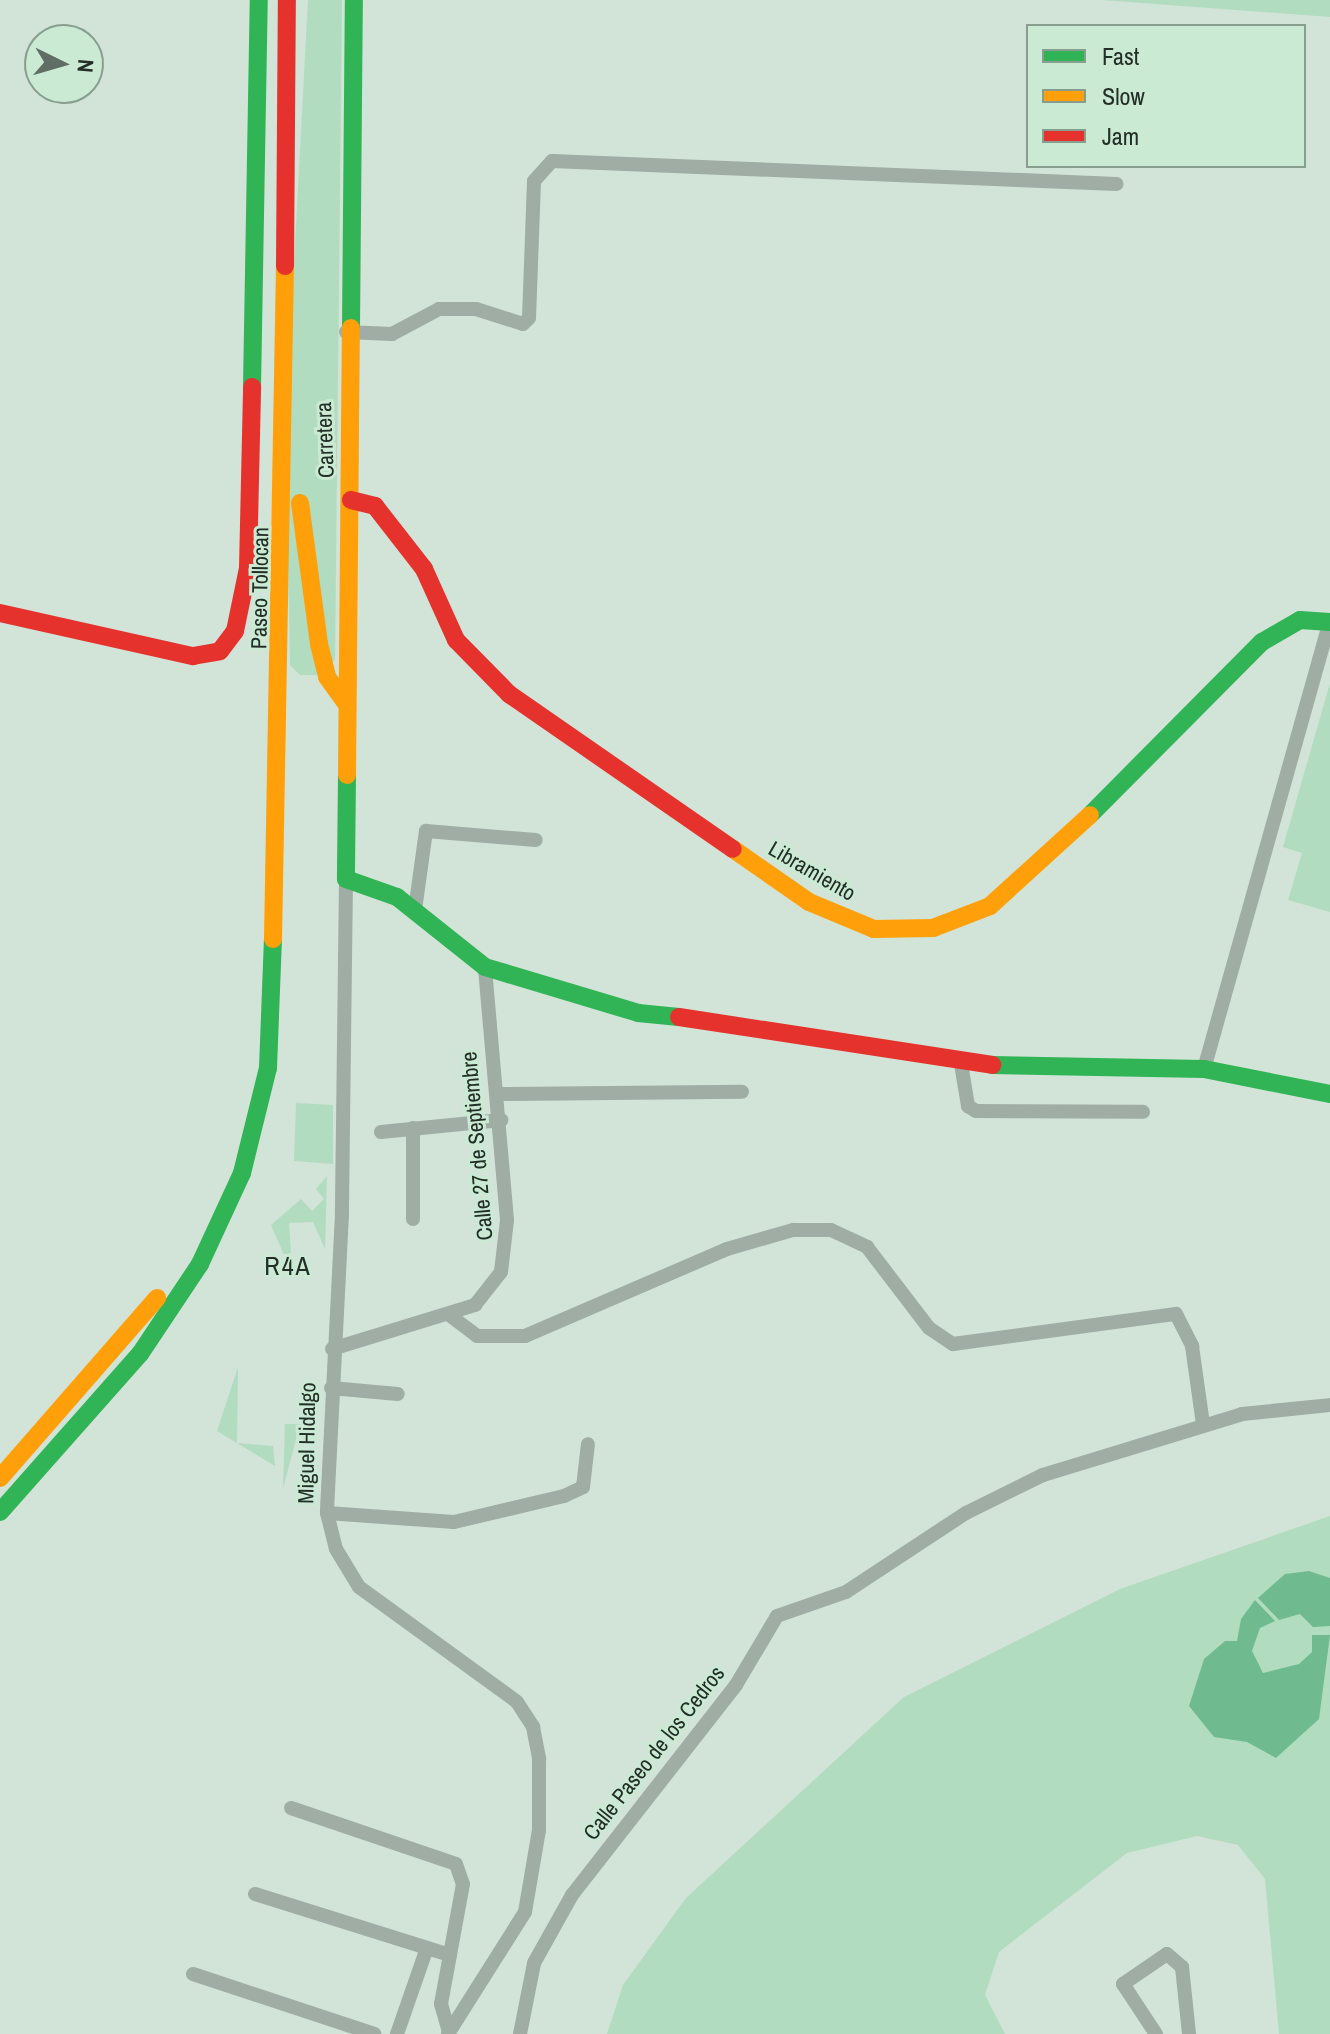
<!DOCTYPE html>
<style>
body{margin:0}
#map{position:relative;width:1330px;height:2034px;overflow:hidden;background:#d2e3d7;font-family:"Archivo Narrow",sans-serif}
div>[style]{position:absolute}
.green>*{inset:0;background:#b2dcc0}
.water>*{inset:0;background:#6fbb8f}
.street>*{height:14px;margin:-7px;padding:0 7px;transform-origin:7px;border-radius:7px;background:#9fada4}
.fast>*{height:18px;margin:-9px;padding:0 9px;transform-origin:9px;border-radius:9px;background:#30b455}
.slow>*{height:18px;margin:-9px;padding:0 9px;transform-origin:9px;border-radius:9px;background:#ff9f0a}
.jam>*{height:18px;margin:-9px;padding:0 9px;transform-origin:9px;border-radius:9px;background:#e5322d}
span{translate:-50% -50%;white-space:nowrap;text-align:center;line-height:1.15;-webkit-text-stroke:6px #cbead4;paint-order:stroke}
.street-label{font-size:22px;color:#222e26}
.quarter-label{font-size:26px;color:#222e26;letter-spacing:2px}
.legend{position:absolute;left:1026px;top:24px;width:280px;height:144px;box-sizing:border-box;background:#cbead4;border:2px solid #879f8e;margin:0;padding:10px 14px;list-style:none;font-size:24px;color:#222e26}
.legend li{display:flex;align-items:center;gap:16px;height:40px}
.legend b{width:40px;border:2px solid #879f8e}
.north{position:absolute;left:24px;top:24px;width:80px;height:80px;box-sizing:border-box;background:#cbead4;border:2px solid #879f8e;border-radius:50%;rotate:95deg;font-size:22px;font-weight:700;line-height:32px;text-align:center;color:#222e26}
.north::after{content:'';display:block;margin:auto;width:28px;height:36px;background:#606d64;clip-path:polygon(50% 0,100% 100%,50% 72%,0 100%)}
</style>
<div id="map">
<div class="green">
<i style="clip-path:polygon(308px 0,342px 0,335px 660px,317px 675px,300px 675px,290px 665px,286px 413px)"></i>
<i style="clip-path:polygon(1102px 0,1330px 0,1330px 17px)"></i>
<i style="clip-path:polygon(1330px 683px,1330px 912px,1288px 900px,1302px 853px,1283px 847px)"></i>
<i style="clip-path:polygon(296px 1103px,333px 1105px,333px 1164px,294px 1161px)"></i>
<i style="clip-path:polygon(327px 1176px,325px 1249px,313px 1222px,289px 1223px,291px 1253px,284px 1255px,271px 1225px,301px 1199px,312px 1211px,324px 1199px,316px 1189px)"></i>
<i style="clip-path:polygon(238px 1367px,237px 1443px,273px 1446px,275px 1466px,217px 1431px)"></i>
<i style="clip-path:polygon(285px 1424px,300px 1424px,283px 1489px)"></i>
<i style="clip-path:polygon(1330px 1516px,1330px 2034px,1279px 2034px,1265px 1879px,1238px 1845px,1197px 1836px,1127px 1853px,999px 1952px,985px 1995px,1005px 2034px,607px 2034px,623px 1985px,686px 1898px,904px 1697px,1120px 1589px)"></i>
</div>
<div class="water">
<i style="clip-path:polygon(1309px 1571px,1330px 1578px,1330px 1626px,1313px 1627px,1300px 1614px,1279px 1620px,1258px 1598px,1285px 1574px)"></i>
<i style="clip-path:polygon(1255px 1600px,1275px 1621px,1260px 1628px,1252px 1651px,1263px 1673px,1299px 1664px,1312px 1652px,1312px 1635px,1330px 1635px,1319px 1719px,1276px 1758px,1247px 1742px,1214px 1737px,1189px 1706px,1204px 1659px,1225px 1641px,1237px 1641px,1241px 1619px)"></i>
</div>
<div class="street">
<i style="left:346px;top:332px;width:46px;rotate:2.5deg"></i>
<i style="left:392px;top:334px;width:53px;rotate:-28deg"></i>
<i style="left:439px;top:309px;width:37px"></i>
<i style="left:476px;top:309px;width:49px;rotate:17.7deg"></i>
<i style="left:523px;top:324px;width:8px;rotate:-45deg"></i>
<i style="left:529px;top:318px;width:137px;rotate:-87.9deg"></i>
<i style="left:534px;top:181px;width:27px;rotate:-48deg"></i>
<i style="left:552px;top:161px;width:565px;rotate:2.33deg"></i>
<i style="left:346px;top:879px;width:335px;rotate:90.7deg"></i>
<i style="left:342px;top:1214px;width:299px;rotate:92.9deg"></i>
<i style="left:327px;top:1513px;width:37px;rotate:76deg"></i>
<i style="left:336px;top:1549px;width:44px;rotate:58.8deg"></i>
<i style="left:359px;top:1587px;width:195px;rotate:36deg"></i>
<i style="left:517px;top:1702px;width:30px;rotate:57deg"></i>
<i style="left:533px;top:1727px;width:33px;rotate:79deg"></i>
<i style="left:539px;top:1759px;width:71px;rotate:90deg"></i>
<i style="left:539px;top:1830px;width:83px;rotate:99.7deg"></i>
<i style="left:525px;top:1912px;width:144px;rotate:122.3deg"></i>
<i style="left:415px;top:910px;width:80px;rotate:-82.1deg"></i>
<i style="left:426px;top:831px;width:110px;rotate:4.7deg"></i>
<i style="left:961px;top:1064px;width:43px;rotate:80.5deg"></i>
<i style="left:968px;top:1106px;width:9px;rotate:32deg"></i>
<i style="left:976px;top:1111px;width:167px;rotate:0.3deg"></i>
<i style="left:1204px;top:1069px;width:464px;rotate:-74.3deg"></i>
<i style="left:497px;top:1094px;width:245px;rotate:-0.5deg"></i>
<i style="left:413px;top:1128px;width:91px;rotate:90deg"></i>
<i style="left:381px;top:1132px;width:121px;rotate:-5.7deg"></i>
<i style="left:448px;top:1314px;width:36px;rotate:37deg"></i>
<i style="left:477px;top:1336px;width:48px"></i>
<i style="left:525px;top:1336px;width:220px;rotate:-23.3deg"></i>
<i style="left:727px;top:1249px;width:69px;rotate:-16.1deg"></i>
<i style="left:793px;top:1230px;width:38px"></i>
<i style="left:831px;top:1230px;width:40px;rotate:25deg"></i>
<i style="left:867px;top:1247px;width:102px;rotate:52.6deg"></i>
<i style="left:929px;top:1328px;width:29px;rotate:34deg"></i>
<i style="left:953px;top:1344px;width:225px;rotate:-7.7deg"></i>
<i style="left:1176px;top:1314px;width:36px;rotate:63deg"></i>
<i style="left:1192px;top:1346px;width:79px;rotate:82deg"></i>
<i style="left:332px;top:1349px;width:150px;rotate:-17.1deg"></i>
<i style="left:475px;top:1305px;width:42px;rotate:-51.8deg"></i>
<i style="left:501px;top:1272px;width:52px;rotate:-83.4deg"></i>
<i style="left:507px;top:1220px;width:254px;rotate:-95deg"></i>
<i style="left:331px;top:1388px;width:67px;rotate:5.1deg"></i>
<i style="left:327px;top:1513px;width:127px;rotate:4.1deg"></i>
<i style="left:454px;top:1522px;width:113px;rotate:-13.3deg"></i>
<i style="left:564px;top:1496px;width:21px;rotate:-25deg"></i>
<i style="left:583px;top:1487px;width:43px;rotate:-83.4deg"></i>
<i style="left:291px;top:1808px;width:174px;rotate:18.7deg"></i>
<i style="left:456px;top:1864px;width:21px;rotate:71deg"></i>
<i style="left:463px;top:1884px;width:122px;rotate:100.4deg"></i>
<i style="left:441px;top:2004px;width:29px;rotate:74deg"></i>
<i style="left:255px;top:1894px;width:204px;rotate:17.4deg"></i>
<i style="left:193px;top:1974px;width:191px;rotate:18.3deg"></i>
<i style="left:397px;top:2034px;width:91px;rotate:-70.8deg"></i>
<i style="left:520px;top:2034px;width:72px;rotate:-78.8deg"></i>
<i style="left:534px;top:1963px;width:78px;rotate:-60.8deg"></i>
<i style="left:572px;top:1895px;width:266px;rotate:-52deg"></i>
<i style="left:736px;top:1685px;width:80px;rotate:-59.3deg"></i>
<i style="left:777px;top:1616px;width:73px;rotate:-19.2deg"></i>
<i style="left:846px;top:1592px;width:144px;rotate:-33.4deg"></i>
<i style="left:966px;top:1513px;width:86px;rotate:-26.3deg"></i>
<i style="left:1043px;top:1475px;width:208px;rotate:-17deg"></i>
<i style="left:1242px;top:1414px;width:88px;rotate:-5.8deg"></i>
<i style="left:1156px;top:2034px;width:60px;rotate:-123.4deg"></i>
<i style="left:1123px;top:1984px;width:53px;rotate:-34.3deg"></i>
<i style="left:1167px;top:1954px;width:20px;rotate:41deg"></i>
<i style="left:1182px;top:1967px;width:67px;rotate:84deg"></i>
</div>
<div class="fast">
<i style="left:351px;top:328px;width:328px;rotate:-89.5deg"></i>
<i style="left:252px;top:387px;width:387px;rotate:-89deg"></i>
<i style="left:347px;top:775px;width:104px;rotate:90.6deg"></i>
<i style="left:346px;top:879px;width:54px;rotate:19.4deg"></i>
<i style="left:397px;top:897px;width:112px;rotate:38.5deg"></i>
<i style="left:485px;top:967px;width:160px;rotate:16.7deg"></i>
<i style="left:638px;top:1013px;width:41px;rotate:5.6deg"></i>
<i style="left:1090px;top:815px;width:244px;rotate:-45.2deg"></i>
<i style="left:1262px;top:642px;width:44px;rotate:-30.1deg"></i>
<i style="left:1300px;top:620px;width:30px;rotate:4deg"></i>
<i style="left:992px;top:1065px;width:212px;rotate:1.1deg"></i>
<i style="left:1204px;top:1069px;width:128px;rotate:11.2deg"></i>
<i style="left:0;top:1512px;width:211px;rotate:-48.5deg"></i>
<i style="left:140px;top:1354px;width:108px;rotate:-56.3deg"></i>
<i style="left:200px;top:1264px;width:100px;rotate:-65.2deg"></i>
<i style="left:242px;top:1173px;width:108px;rotate:-76.1deg"></i>
<i style="left:268px;top:1068px;width:129px;rotate:-87.8deg"></i>
</div>
<div class="slow">
<i style="left:300px;top:503px;width:142px;rotate:82.3deg"></i>
<i style="left:319px;top:644px;width:34px;rotate:76deg"></i>
<i style="left:327px;top:677px;width:32px;rotate:54deg"></i>
<i style="left:347px;top:775px;width:447px;rotate:-89.5deg"></i>
<i style="left:733px;top:849px;width:93px;rotate:34.9deg"></i>
<i style="left:809px;top:902px;width:70px;rotate:22.6deg"></i>
<i style="left:874px;top:929px;width:59px;rotate:-1deg"></i>
<i style="left:933px;top:928px;width:61px;rotate:-21.1deg"></i>
<i style="left:990px;top:906px;width:135px;rotate:-42.3deg"></i>
<i style="left:273px;top:939px;width:673px;rotate:-88.98deg"></i>
<i style="left:0;top:1478px;width:239px;rotate:-48.9deg"></i>
</div>
<div class="jam">
<i style="left:285px;top:266px;width:266px;rotate:-89.6deg"></i>
<i style="left:351px;top:500px;width:25px;rotate:14deg"></i>
<i style="left:375px;top:506px;width:80px;rotate:52.1deg"></i>
<i style="left:424px;top:569px;width:78px;rotate:65.7deg"></i>
<i style="left:456px;top:640px;width:76px;rotate:45.5deg"></i>
<i style="left:509px;top:694px;width:272px;rotate:34.7deg"></i>
<i style="left:0;top:613px;width:198px;rotate:12.6deg"></i>
<i style="left:193px;top:656px;width:27px;rotate:-10deg"></i>
<i style="left:220px;top:651px;width:25px;rotate:-53deg"></i>
<i style="left:235px;top:631px;width:64px;rotate:-78.3deg"></i>
<i style="left:248px;top:568px;width:181px;rotate:-88.7deg"></i>
<i style="left:679px;top:1017px;width:317px;rotate:8.7deg"></i>
</div>
<div class="street-label">
<span style="left:325px;top:440px;rotate:-92deg">Carretera</span>
<span style="left:260px;top:588px;rotate:-89deg">Paseo Tollocan</span>
<span style="left:812px;top:871px;rotate:30deg">Libramiento</span>
<span style="left:477px;top:1146px;rotate:-95deg">Calle 27 de Septiembre</span>
<span style="left:307px;top:1443px;rotate:-89deg">Miguel Hidalgo</span>
<span style="left:654px;top:1753px;rotate:-52deg">Calle Paseo de los Cedros</span>
</div>
<div class="quarter-label">
<span style="left:288px;top:1266px">R4A</span>
</div>
<ul class="legend">
<li><b style="height:10px;background:#30b455"></b>Fast</li>
<li><b style="height:10px;background:#ff9f0a"></b>Slow</li>
<li><b style="height:10px;background:#e5322d"></b>Jam</li>
</ul>
<div class="north">N</div>
</div>
